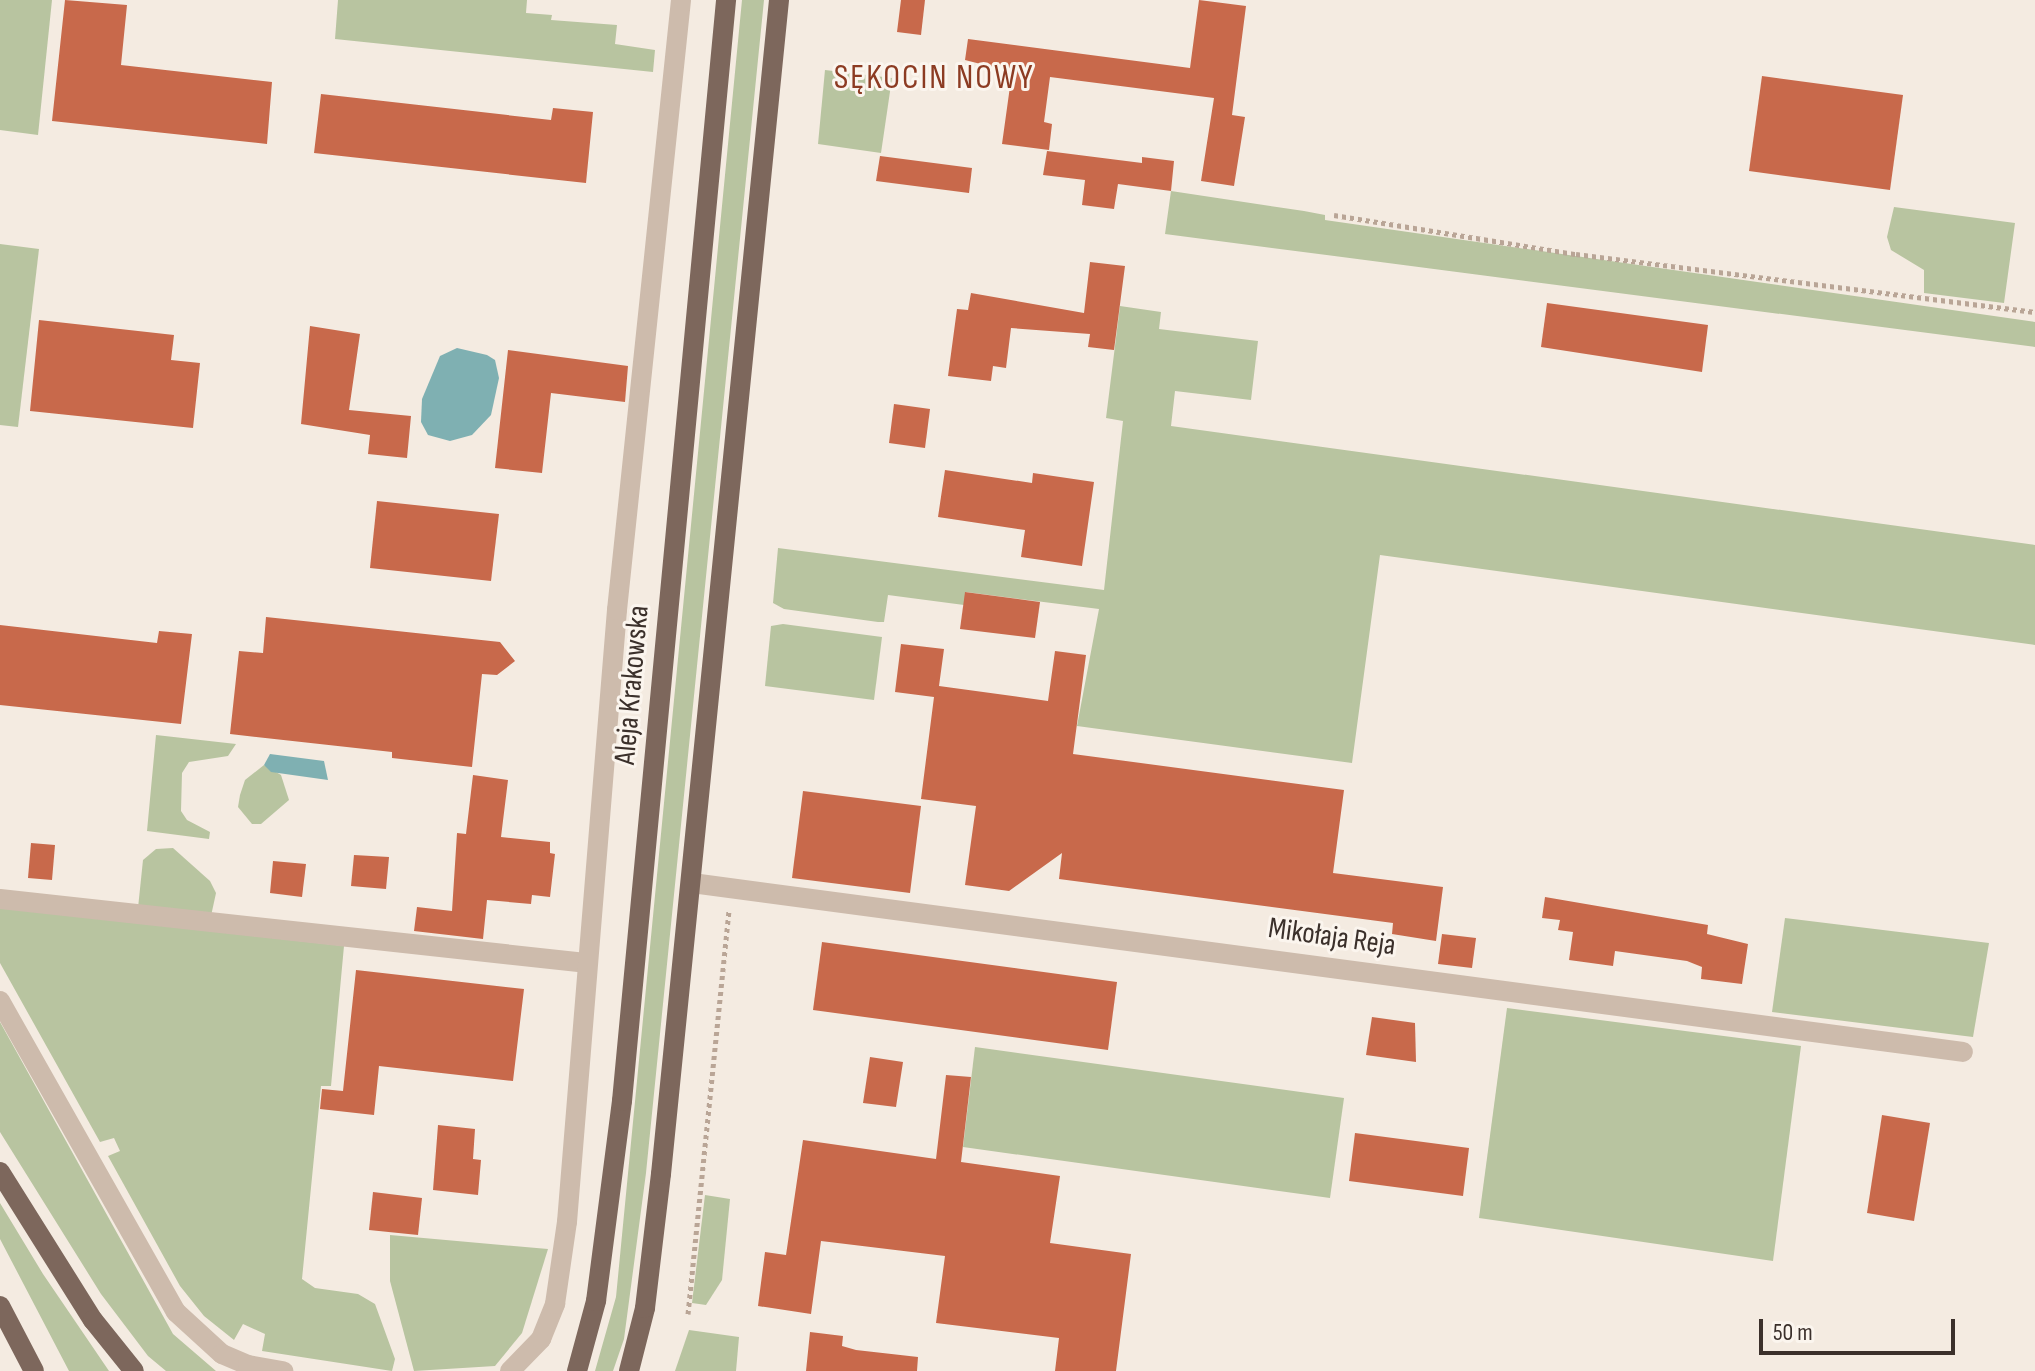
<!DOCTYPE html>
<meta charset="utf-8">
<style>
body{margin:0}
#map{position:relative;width:2035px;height:1371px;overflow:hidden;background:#f4ebe1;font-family:"Sofia Sans Condensed",sans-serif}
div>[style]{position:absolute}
.green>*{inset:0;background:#b8c4a0}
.water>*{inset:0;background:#7fb0b2}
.building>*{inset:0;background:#c8694b}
.path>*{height:5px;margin-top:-2.5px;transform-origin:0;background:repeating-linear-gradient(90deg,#b9a596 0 4px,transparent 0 8px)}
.minor>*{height:20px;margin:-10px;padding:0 10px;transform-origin:10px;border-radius:10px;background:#cdbbac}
.major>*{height:20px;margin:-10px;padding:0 10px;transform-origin:10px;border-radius:10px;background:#7d675c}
span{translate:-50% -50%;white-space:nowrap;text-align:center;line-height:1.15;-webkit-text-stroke:6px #fbf5ee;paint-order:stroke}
.street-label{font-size:30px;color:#3b302b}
.quarter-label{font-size:34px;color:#8c3b22;letter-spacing:2px}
.scale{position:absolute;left:1759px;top:1319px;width:196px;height:36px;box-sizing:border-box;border:4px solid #3b302b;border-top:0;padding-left:10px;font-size:24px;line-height:28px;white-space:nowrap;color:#3b302b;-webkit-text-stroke:6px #fbf5ee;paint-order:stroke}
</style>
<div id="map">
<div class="green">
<i style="clip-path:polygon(0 0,52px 0,38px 135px,0 130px)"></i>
<i style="clip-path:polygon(338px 0,527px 0,526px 13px,552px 15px,551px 20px,617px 25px,615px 44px,655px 50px,653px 72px,335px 39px)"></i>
<i style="clip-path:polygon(742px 0,764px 0,646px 1173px,624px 1339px,613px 1371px,595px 1371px,616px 1297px)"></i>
<i style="clip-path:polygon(825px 70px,892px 78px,881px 153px,818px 144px)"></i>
<i style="clip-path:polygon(1171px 191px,1304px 211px,1325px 215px,1325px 220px,2035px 322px,2035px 347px,1165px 234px)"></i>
<i style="clip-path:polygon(1894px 207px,2015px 223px,2004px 303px,1924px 293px,1924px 270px,1891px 250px,1887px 237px)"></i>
<i style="clip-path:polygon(0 244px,39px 249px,18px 427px,0 425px)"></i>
<i style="clip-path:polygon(1120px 306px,1161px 312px,1159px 329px,1258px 341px,1251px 400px,1175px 391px,1171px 426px,2035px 545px,2035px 645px,1380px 555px,1352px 763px,1077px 726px,1099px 609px,966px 592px,964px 605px,888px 595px,884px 622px,878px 622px,784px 609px,773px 603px,778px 548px,1104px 590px,1123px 421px,1106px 418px)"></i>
<i style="clip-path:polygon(783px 624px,882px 637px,874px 700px,765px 686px,771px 626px)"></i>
<i style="clip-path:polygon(156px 735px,236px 744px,228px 756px,189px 762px,182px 773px,181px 811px,187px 820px,210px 832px,209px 839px,147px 831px)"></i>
<i style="clip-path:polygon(264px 765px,281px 775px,289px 800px,261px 824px,252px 824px,238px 807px,240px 795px,245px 780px)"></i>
<i style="clip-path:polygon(173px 848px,210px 881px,216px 893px,211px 916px,138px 908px,143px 860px,156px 849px)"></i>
<i style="clip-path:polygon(0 908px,344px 946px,331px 1086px,321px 1086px,302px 1279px,315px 1288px,358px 1294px,375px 1304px,395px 1359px,392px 1371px,262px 1351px,265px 1334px,243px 1324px,234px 1340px,204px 1316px,180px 1286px,108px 1156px,120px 1151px,114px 1138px,100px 1142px,0 963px)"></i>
<i style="clip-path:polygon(1785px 918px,1989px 943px,1973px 1037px,1772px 1012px)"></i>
<i style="clip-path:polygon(1507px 1008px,1801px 1046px,1773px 1261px,1479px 1218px)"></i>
<i style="clip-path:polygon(0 1022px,173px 1334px,216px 1371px,166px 1371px,148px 1356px,101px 1294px,0 1132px)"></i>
<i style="clip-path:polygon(975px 1047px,1344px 1098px,1330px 1198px,963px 1147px)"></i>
<i style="clip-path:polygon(705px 1195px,730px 1199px,722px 1280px,706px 1305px,692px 1303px)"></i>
<i style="clip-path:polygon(0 1203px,43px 1274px,109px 1371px,69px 1371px,0 1239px)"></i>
<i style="clip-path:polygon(390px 1235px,548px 1249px,522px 1333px,495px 1366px,414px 1371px,390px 1281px)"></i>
<i style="clip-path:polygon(689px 1330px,739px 1337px,736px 1371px,675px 1371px)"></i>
</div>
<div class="water">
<i style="clip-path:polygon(457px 348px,487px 355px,495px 360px,499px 378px,491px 415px,472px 435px,450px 441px,428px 435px,421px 422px,422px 399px,440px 356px)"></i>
<i style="clip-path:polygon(270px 754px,324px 761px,328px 780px,271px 772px,264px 765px)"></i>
</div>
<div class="building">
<i style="clip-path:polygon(65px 0,127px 5px,121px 65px,272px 82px,267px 144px,52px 121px)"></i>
<i style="clip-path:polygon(901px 0,925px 0,921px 35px,897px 32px)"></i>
<i style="clip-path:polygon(1199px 0,1246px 6px,1232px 115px,1245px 117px,1234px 186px,1201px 181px,1214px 98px,1050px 77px,1044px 122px,1052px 124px,1049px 150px,1002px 144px,1012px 72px,965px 60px,968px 39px,1190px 68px)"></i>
<i style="clip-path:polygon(1762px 76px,1903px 95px,1890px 190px,1749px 171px)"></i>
<i style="clip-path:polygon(321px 94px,551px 120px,553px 108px,593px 112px,586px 183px,314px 153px)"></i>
<i style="clip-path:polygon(1047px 151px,1142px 163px,1142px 157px,1174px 161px,1171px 191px,1118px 184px,1114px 209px,1082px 205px,1085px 180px,1043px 175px)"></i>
<i style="clip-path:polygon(880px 156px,972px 168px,969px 193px,876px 181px)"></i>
<i style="clip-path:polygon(1090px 262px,1125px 266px,1114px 350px,1088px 347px,1090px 334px,1011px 328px,1006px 368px,993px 366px,991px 381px,948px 376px,957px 309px,968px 310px,971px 293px,1084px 313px)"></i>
<i style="clip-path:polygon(1547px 303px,1708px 325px,1702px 372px,1541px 347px)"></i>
<i style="clip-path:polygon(39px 320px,174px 335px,171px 360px,200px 363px,193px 428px,30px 411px)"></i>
<i style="clip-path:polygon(310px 326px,360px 334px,349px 410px,411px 416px,407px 458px,368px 454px,370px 435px,301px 424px)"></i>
<i style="clip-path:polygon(508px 350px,628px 366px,625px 402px,551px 393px,542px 473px,495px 468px)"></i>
<i style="clip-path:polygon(894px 404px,930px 409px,925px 448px,889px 443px)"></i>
<i style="clip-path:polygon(945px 470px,1032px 483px,1033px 473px,1094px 482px,1082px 566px,1021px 557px,1025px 530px,938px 517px)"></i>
<i style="clip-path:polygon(377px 501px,499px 514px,491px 581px,370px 568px)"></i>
<i style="clip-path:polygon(965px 592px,1040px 602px,1035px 638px,960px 629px)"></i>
<i style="clip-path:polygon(266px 617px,500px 642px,515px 661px,497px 675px,482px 674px,472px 767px,392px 758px,392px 752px,230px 734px,239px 651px,263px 653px)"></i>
<i style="clip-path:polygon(0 625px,157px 643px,159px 631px,192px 634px,181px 724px,0 705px)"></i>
<i style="clip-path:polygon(901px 644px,944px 649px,939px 686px,1048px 701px,1055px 651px,1086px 655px,1073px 754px,1344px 790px,1333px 873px,1443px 887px,1436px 941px,1392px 934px,1393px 923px,1059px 879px,1062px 853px,1009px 891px,965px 885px,976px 806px,921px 799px,934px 697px,895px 692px)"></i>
<i style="clip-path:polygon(473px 775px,508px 780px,501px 837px,550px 842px,550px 853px,555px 854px,550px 897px,532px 895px,531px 904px,487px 900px,483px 939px,414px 931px,417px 907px,452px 911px,457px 833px,466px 834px)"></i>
<i style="clip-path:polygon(803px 791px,921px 806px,910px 893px,792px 878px)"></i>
<i style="clip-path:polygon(31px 843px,55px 845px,52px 880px,28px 878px)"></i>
<i style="clip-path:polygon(354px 855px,389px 857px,386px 889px,351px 886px)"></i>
<i style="clip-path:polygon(273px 861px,306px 864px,302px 897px,270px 893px)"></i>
<i style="clip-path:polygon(1545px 897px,1708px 925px,1707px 934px,1748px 944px,1742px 984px,1701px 979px,1702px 967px,1687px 961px,1615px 951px,1613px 966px,1569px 960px,1573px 932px,1558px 930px,1560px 920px,1542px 918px)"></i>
<i style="clip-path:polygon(1442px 934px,1476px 938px,1472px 968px,1438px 964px)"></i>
<i style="clip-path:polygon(822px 942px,1117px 982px,1108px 1050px,813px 1010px)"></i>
<i style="clip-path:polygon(356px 970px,524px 989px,513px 1081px,379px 1066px,374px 1115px,320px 1109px,322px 1089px,343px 1091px)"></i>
<i style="clip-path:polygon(1372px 1017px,1415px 1023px,1416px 1062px,1366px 1055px)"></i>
<i style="clip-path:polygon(870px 1057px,903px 1062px,896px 1107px,863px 1103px)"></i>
<i style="clip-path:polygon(946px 1075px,971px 1077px,961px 1162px,1060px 1176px,1050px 1243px,1131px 1254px,1116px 1371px,1055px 1371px,1059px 1338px,936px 1323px,945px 1256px,821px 1241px,811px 1314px,758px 1306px,765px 1252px,786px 1255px,803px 1140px,936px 1159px)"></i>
<i style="clip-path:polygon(1882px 1115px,1930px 1123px,1914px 1221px,1867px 1213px)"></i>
<i style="clip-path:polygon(438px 1125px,475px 1129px,473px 1159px,481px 1160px,478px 1195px,433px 1190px)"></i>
<i style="clip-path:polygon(1355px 1133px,1469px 1148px,1463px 1196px,1349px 1181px)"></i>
<i style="clip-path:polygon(373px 1192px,422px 1198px,418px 1235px,369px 1230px)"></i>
<i style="clip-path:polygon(810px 1332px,843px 1336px,842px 1346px,856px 1350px,918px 1357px,917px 1371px,806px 1371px)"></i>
</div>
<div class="path">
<i style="left:1334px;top:215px;width:245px;rotate:9.2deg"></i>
<i style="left:1576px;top:254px;width:463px;rotate:7.2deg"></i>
<i style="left:688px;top:1314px;width:407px;rotate:-84.2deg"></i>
</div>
<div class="minor">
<i style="left:692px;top:883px;width:1282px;rotate:7.57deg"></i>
<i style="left:0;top:899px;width:589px;rotate:6.23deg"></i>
<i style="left:0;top:1001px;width:357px;rotate:60.5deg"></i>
<i style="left:176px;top:1312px;width:62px;rotate:42.4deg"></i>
<i style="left:222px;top:1354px;width:28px;rotate:23deg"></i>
<i style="left:248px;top:1365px;width:36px;rotate:10deg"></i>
<i style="left:510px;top:1371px;width:45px;rotate:-45.9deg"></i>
<i style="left:541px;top:1339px;width:38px;rotate:-68deg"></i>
<i style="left:555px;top:1304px;width:83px;rotate:-81.7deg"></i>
<i style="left:567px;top:1222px;width:614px;rotate:-85.33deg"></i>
<i style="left:617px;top:610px;width:613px;rotate:-84.01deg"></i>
</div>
<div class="major">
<i style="left:0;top:1172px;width:175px;rotate:57.9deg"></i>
<i style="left:93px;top:1320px;width:65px;rotate:51.2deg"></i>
<i style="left:0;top:1306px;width:73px;rotate:62.4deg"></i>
<i style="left:577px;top:1371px;width:73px;rotate:-74.8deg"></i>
<i style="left:596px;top:1301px;width:202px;rotate:-82.6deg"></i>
<i style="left:622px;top:1101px;width:1106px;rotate:-84.6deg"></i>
<i style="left:629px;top:1371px;width:65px;rotate:-75.7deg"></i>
<i style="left:645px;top:1308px;width:135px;rotate:-83.2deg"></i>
<i style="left:661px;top:1174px;width:1180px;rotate:-84.26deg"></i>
</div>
<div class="street-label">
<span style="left:632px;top:685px;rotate:-85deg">Aleja Krakowska</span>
<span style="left:1332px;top:937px;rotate:8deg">Mikołaja Reja</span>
</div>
<div class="quarter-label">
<span style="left:934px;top:78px">SĘKOCIN NOWY</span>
</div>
<div class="scale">50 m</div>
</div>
